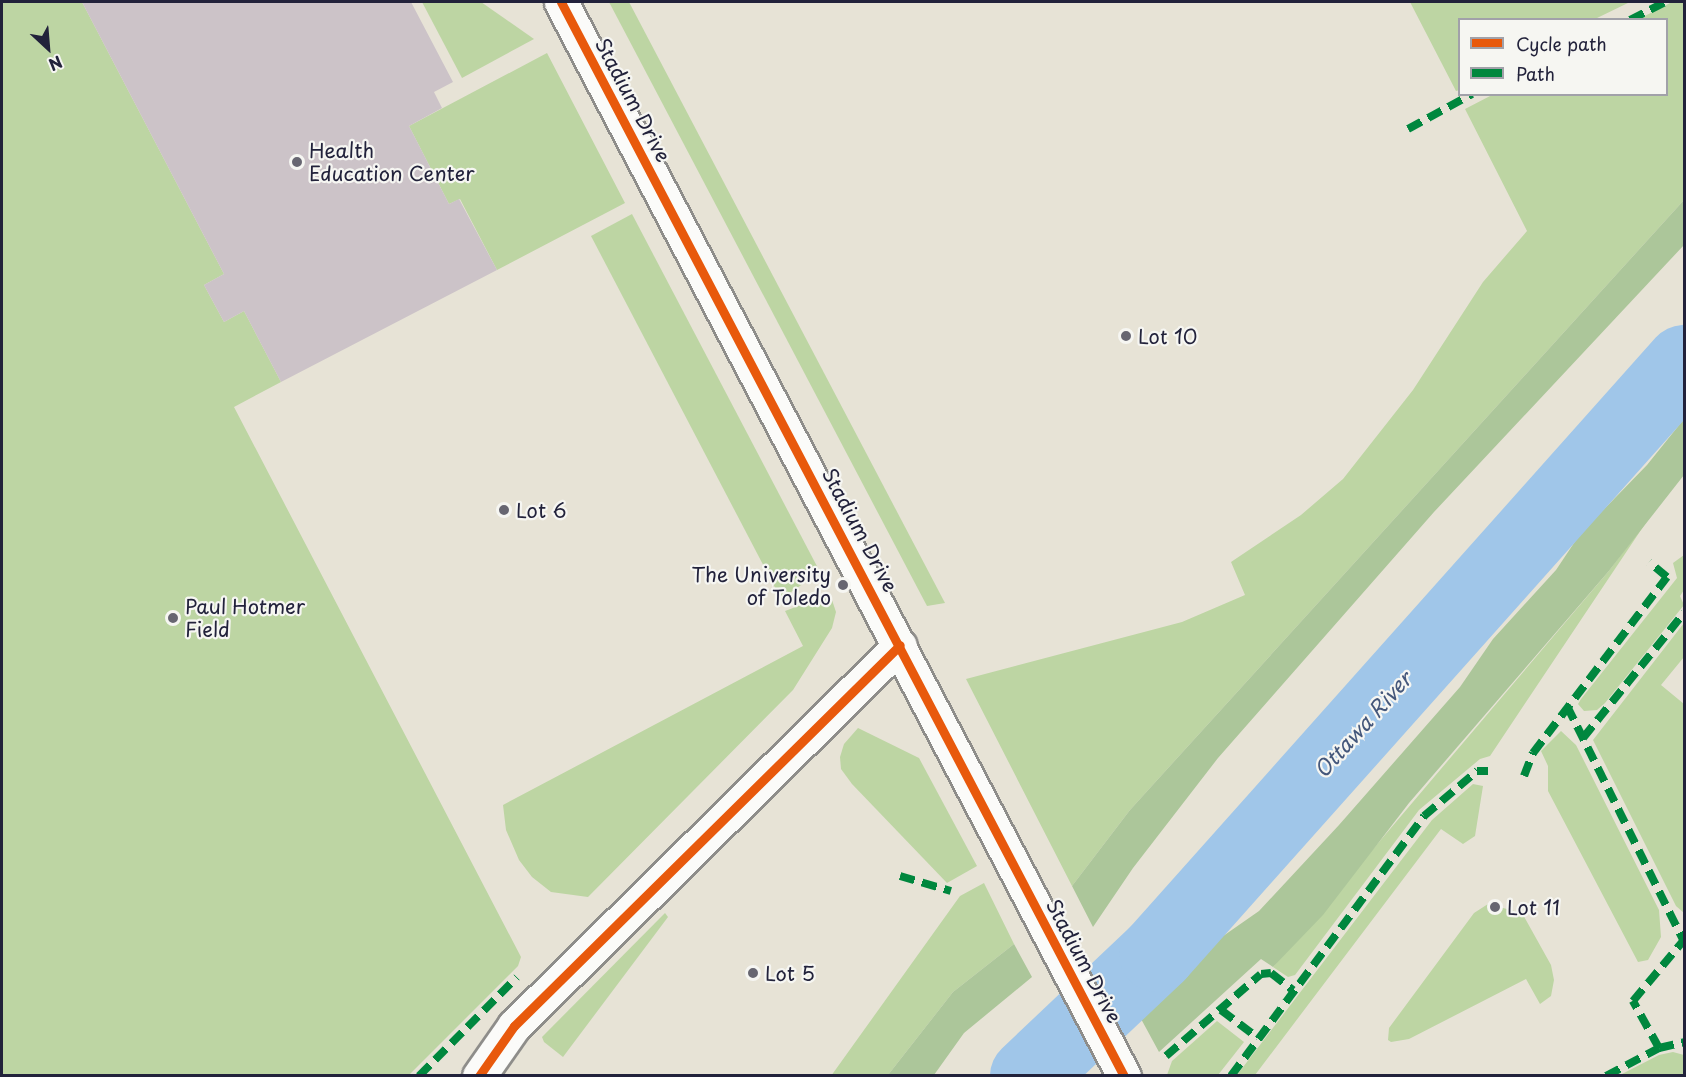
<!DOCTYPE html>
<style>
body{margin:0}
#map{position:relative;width:1686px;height:1077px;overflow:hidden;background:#e7e3d6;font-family:"Playpen Sans",sans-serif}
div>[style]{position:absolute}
.green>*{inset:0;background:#bdd5a3}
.forest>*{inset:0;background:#acc69a}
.river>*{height:76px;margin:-38px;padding:0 38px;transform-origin:38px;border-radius:38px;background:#a0c6e9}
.building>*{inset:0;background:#ccc3c8}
.roads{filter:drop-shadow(2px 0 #8e8d8a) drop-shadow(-2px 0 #8e8d8a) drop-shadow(0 2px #8e8d8a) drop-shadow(0 -2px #8e8d8a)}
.minor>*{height:33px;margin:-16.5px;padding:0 16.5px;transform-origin:16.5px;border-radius:16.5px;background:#fbfbf9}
.quiet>*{height:8px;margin-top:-4px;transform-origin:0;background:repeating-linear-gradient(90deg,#00873e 0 15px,transparent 0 23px)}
.cycleway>*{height:9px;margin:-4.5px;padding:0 4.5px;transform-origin:4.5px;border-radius:4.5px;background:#e8590c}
.dots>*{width:16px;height:16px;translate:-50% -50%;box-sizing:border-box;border:3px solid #f6f6f2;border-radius:50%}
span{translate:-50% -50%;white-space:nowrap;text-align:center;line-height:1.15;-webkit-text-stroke:4.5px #f6f6f2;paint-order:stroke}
.street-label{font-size:20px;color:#22223b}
.poi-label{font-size:20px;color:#22223b}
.left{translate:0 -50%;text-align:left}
.right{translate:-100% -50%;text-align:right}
.water-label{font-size:21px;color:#44577b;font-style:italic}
.frame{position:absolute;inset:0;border:3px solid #22223b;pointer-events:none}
.legend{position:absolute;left:1458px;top:18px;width:210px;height:78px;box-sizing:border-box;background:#f6f6f2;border:2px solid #a1a1a9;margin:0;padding:8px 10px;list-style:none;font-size:18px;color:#22223b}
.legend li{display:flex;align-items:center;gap:12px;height:30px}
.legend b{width:30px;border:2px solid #a1a1a9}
.north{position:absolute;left:18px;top:18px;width:60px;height:60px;-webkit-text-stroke:4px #f6f6f2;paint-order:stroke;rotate:154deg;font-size:16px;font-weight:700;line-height:24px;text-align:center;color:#22223b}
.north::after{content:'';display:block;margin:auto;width:21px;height:27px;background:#22223b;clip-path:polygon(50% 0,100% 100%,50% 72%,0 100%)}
</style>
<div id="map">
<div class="green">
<i style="clip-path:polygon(2px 2px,82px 2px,224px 274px,204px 285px,224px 322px,244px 311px,281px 382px,234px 407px,521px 957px,518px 966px,409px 1075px,2px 1076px)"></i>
<i style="clip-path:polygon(422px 2px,481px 2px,534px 39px,462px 78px)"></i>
<i style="clip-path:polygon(609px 2px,629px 2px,945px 603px,927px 606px)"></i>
<i style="clip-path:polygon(1410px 2px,1630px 2px,1595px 19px,1460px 20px,1460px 90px,1456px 91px)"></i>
<i style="clip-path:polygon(1672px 2px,1684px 2px,1684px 200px,1130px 810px,1072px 886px,966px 679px,1182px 622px,1245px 595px,1231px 562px,1301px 515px,1343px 479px,1413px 390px,1483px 282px,1527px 231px,1465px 109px,1492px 95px,1666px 94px,1666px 20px,1639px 19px)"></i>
<i style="clip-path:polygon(547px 53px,625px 203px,497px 270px,460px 199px,449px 204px,409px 126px)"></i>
<i style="clip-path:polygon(632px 214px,820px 572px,781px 599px,591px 236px)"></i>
<i style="clip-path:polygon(1649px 518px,1490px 756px,1480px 759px,1419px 810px,1295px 975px,1288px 977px,1273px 967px,1608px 572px)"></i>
<i style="clip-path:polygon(1684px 555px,1684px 590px,1680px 596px,1684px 605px,1605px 703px,1597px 710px,1584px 711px,1578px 704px,1581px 699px,1677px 578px,1673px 563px)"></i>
<i style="clip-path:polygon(830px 594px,836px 612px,832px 628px,793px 690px,588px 897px,551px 892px,532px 877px,519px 860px,506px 830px,503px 805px,803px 646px,785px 611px)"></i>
<i style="clip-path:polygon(1684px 623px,1684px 657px,1661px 685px,1684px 704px,1684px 913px,1676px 906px,1593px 740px)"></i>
<i style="clip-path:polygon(858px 728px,919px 758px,977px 866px,947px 883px,852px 784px,841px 769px,840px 757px,844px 744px)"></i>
<i style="clip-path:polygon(1561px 731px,1576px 745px,1659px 910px,1661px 937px,1648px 960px,1638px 962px,1548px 791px,1548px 766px,1541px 751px)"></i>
<i style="clip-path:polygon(1473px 784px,1483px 786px,1475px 836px,1463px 844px,1441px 829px,1255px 1075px,1237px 1075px,1432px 820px)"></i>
<i style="clip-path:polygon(984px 883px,1014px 944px,953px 992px,888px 1075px,831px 1076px,960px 896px)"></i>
<i style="clip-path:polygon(1488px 904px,1522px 913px,1551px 965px,1554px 980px,1551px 996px,1540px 1004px,1526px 979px,1409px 1039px,1391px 1042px,1388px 1040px,1389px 1028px,1474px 913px)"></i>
<i style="clip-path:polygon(665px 913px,668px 917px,563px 1057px,544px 1042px,542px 1037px)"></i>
<i style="clip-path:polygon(1217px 1021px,1244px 1042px,1218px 1075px,1167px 1075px,1172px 1061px)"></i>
<i style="clip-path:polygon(1673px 1052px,1684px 1055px,1684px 1075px,1620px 1075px,1659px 1055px)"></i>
</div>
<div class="forest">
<i style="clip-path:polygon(1684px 200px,1684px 245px,1434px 512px,1218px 758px,1133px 868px,1093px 927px,1072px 886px,1130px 810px)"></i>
<i style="clip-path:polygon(1684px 419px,1684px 475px,1608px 572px,1409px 803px,1323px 915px,1273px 967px,1261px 959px,1159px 1052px,1140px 1017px,1216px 941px,1259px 911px,1339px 825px,1460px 687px,1493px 639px,1556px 570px,1580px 534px,1647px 465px)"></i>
<i style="clip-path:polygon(1014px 944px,1032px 977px,964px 1033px,934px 1075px,888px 1075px,953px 992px)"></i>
</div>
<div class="river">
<i style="left:1028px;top:1076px;width:178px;rotate:-43.4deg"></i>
<i style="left:1157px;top:954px;width:792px;rotate:-48.28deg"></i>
</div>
<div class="building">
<i style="clip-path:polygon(82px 2px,411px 2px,453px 82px,434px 92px,442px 108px,409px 126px,449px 204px,459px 199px,497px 270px,281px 382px,244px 311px,224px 322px,204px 285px,224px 274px)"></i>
</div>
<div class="roads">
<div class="minor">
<i style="left:561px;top:2px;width:1213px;rotate:62.34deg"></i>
<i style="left:479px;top:1076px;width:61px;rotate:-55deg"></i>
<i style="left:514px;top:1026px;width:542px;rotate:-44.63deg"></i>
</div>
</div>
<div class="quiet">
<i style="left:1630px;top:20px;width:39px;rotate:-27deg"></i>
<i style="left:1408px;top:129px;width:73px;rotate:-28.7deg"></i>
<i style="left:1567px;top:706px;width:263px;rotate:63.6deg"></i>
<i style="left:1583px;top:738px;width:161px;rotate:-51.1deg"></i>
<i style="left:1524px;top:776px;width:25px;rotate:-69deg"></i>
<i style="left:1533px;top:753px;width:221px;rotate:-52.7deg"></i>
<i style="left:1667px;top:577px;width:23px;rotate:-140deg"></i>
<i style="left:900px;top:876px;width:53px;rotate:16.4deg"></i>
<i style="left:1221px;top:1010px;width:46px;rotate:37.1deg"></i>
<i style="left:1659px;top:1048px;width:54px;rotate:-119deg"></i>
<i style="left:1633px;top:1001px;width:80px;rotate:-50.1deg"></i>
<i style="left:1166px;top:1056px;width:125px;rotate:-40.8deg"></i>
<i style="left:1261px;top:974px;width:10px;rotate:-6deg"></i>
<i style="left:1271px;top:973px;width:28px;rotate:38deg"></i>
<i style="left:419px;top:1076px;width:139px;rotate:-45.3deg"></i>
<i style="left:1231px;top:1076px;width:324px;rotate:-53.4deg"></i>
<i style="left:1424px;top:816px;width:70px;rotate:-40.3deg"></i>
<i style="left:1477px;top:771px;width:11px"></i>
<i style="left:1606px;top:1076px;width:60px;rotate:-27.8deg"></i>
<i style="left:1659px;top:1048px;width:26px;rotate:-13deg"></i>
</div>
<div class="cycleway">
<i style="left:561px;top:2px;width:1213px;rotate:62.34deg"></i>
<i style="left:479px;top:1076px;width:61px;rotate:-55deg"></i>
<i style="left:514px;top:1026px;width:542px;rotate:-44.63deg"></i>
</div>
<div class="dots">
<i style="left:297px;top:162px;background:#676671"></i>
<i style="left:1126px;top:336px;background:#676671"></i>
<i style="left:504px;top:510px;background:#676671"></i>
<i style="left:843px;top:585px;background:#676671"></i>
<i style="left:173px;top:618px;background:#676671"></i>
<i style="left:1495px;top:907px;background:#676671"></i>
<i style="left:753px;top:973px;background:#676671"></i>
</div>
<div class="street-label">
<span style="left:633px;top:100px;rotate:62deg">Stadium Drive</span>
<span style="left:860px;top:530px;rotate:62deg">Stadium Drive</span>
<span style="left:1084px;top:961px;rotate:62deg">Stadium Drive</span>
</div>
<div class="poi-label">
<span class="left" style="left:309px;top:162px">Health<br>Education Center</span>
<span class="left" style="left:1138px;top:336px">Lot 10</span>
<span class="left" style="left:516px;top:510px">Lot 6</span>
<span class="right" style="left:831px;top:586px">The University<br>of Toledo</span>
<span class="left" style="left:185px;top:618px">Paul Hotmer<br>Field</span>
<span class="left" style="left:1507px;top:907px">Lot 11</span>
<span class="left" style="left:765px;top:973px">Lot 5</span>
</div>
<div class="water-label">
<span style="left:1362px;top:724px;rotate:-48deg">Ottawa River</span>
</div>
<div class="frame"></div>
<ul class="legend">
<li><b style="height:8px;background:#e8590c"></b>Cycle path</li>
<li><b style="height:8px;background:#00873e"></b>Path</li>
</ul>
<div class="north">N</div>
</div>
